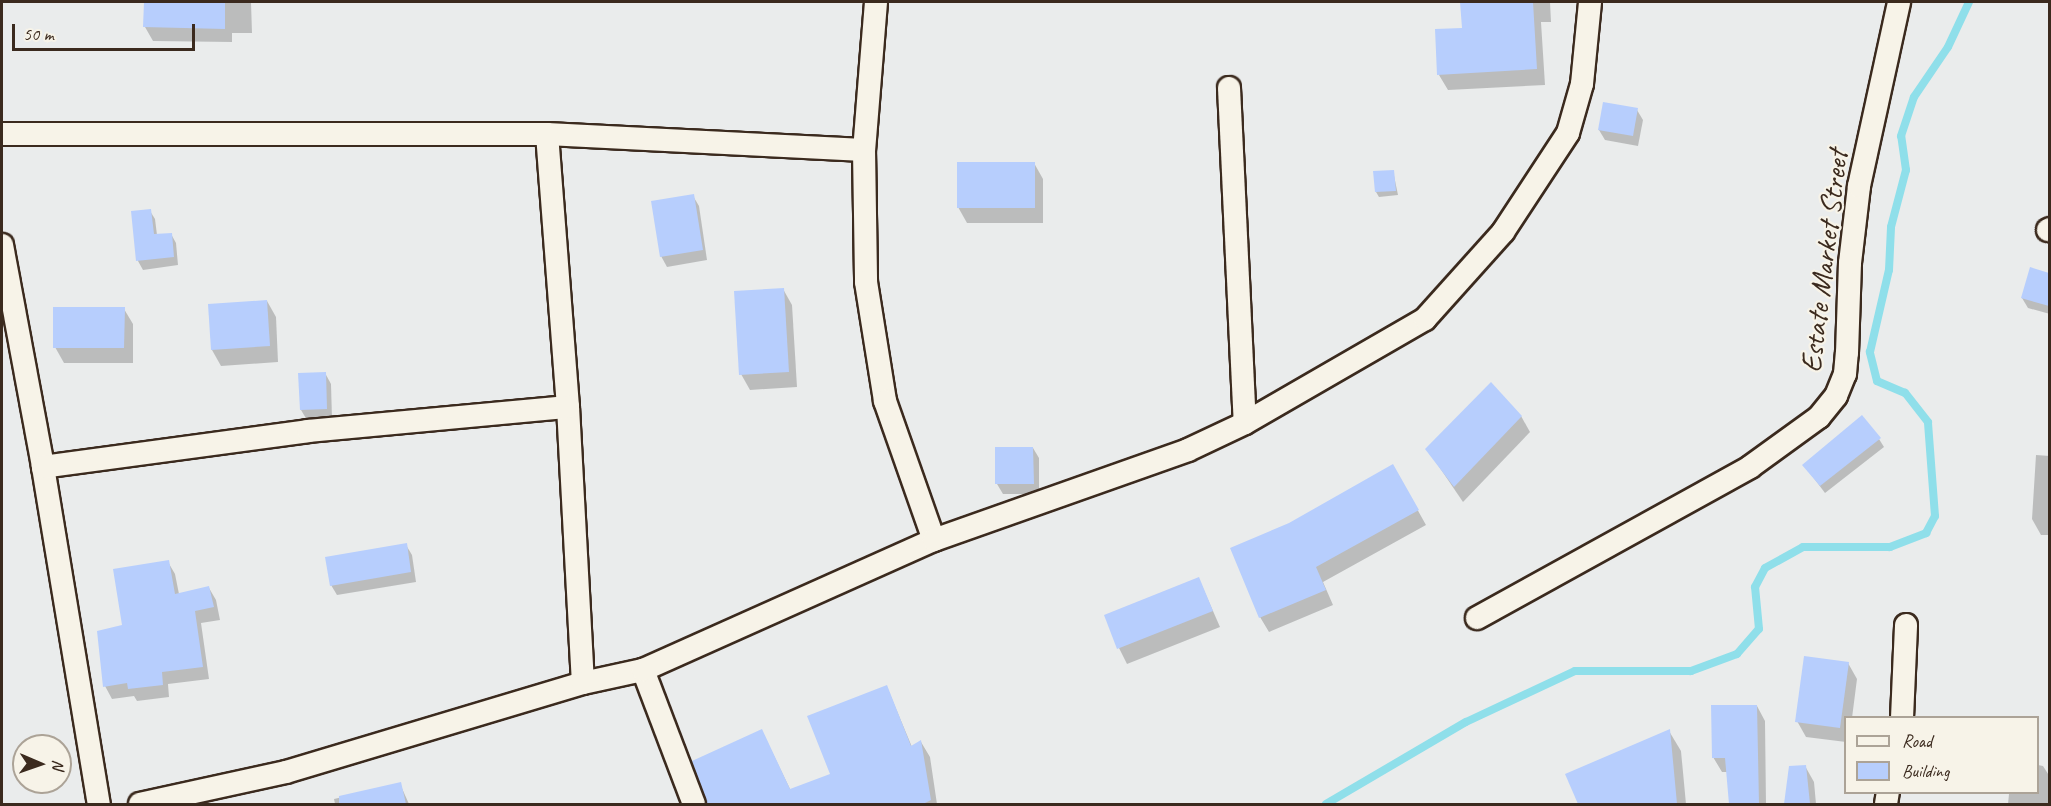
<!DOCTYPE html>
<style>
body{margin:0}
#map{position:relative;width:2051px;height:806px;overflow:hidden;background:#eaecec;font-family:Caveat,sans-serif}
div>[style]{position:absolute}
.shadow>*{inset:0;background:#0003}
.stream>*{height:8px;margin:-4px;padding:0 4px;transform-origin:4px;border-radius:4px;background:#8fdfea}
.building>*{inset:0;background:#b7cefd}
.roads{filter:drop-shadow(2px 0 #3b2a1e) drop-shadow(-2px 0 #3b2a1e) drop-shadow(0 2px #3b2a1e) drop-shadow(0 -2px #3b2a1e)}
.street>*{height:22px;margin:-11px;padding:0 11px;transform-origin:11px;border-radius:11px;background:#f7f3e8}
span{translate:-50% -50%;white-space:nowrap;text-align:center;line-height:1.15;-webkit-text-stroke:4.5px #f7f3e8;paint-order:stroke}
.street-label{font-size:30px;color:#3b2a1e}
.frame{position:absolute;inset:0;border:3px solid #3b2a1e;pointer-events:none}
.legend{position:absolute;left:1844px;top:716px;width:195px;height:78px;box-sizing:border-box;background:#f7f3e8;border:2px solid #aca397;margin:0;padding:8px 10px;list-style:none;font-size:18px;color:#3b2a1e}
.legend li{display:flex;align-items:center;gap:12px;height:30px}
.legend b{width:30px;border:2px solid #aca397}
.north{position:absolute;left:12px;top:734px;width:60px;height:60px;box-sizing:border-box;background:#f7f3e8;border:2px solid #aca397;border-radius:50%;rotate:92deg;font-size:16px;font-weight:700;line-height:24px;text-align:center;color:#3b2a1e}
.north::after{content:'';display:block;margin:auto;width:21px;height:27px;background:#3b2a1e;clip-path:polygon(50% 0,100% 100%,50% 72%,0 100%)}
.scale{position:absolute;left:12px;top:24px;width:183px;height:27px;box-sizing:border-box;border:3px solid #3b2a1e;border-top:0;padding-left:8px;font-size:18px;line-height:21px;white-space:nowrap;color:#3b2a1e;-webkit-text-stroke:4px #f7f3e8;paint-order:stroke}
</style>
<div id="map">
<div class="shadow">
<i style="clip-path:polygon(145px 2px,251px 2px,252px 33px,232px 33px,232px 42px,153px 41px,145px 27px)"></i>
<i style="clip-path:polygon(1462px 2px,1550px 2px,1551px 22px,1541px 22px,1545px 85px,1448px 90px,1439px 75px,1463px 30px)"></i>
<i style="clip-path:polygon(1637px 110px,1643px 120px,1638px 146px,1605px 140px,1599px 130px)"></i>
<i style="clip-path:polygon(1034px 163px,1043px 179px,1043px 223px,967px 223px,958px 207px)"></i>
<i style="clip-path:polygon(1393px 171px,1398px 195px,1379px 197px,1376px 192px)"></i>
<i style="clip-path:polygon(693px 196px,699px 206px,707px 260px,667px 267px,661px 256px)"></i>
<i style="clip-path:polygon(150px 211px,155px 219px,157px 235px,171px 234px,176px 243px,178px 265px,143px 270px,138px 261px,133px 212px)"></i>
<i style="clip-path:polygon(2031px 269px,2050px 275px,2050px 314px,2028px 308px,2022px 298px)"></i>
<i style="clip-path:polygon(783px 289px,792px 305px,797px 387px,750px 390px,741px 374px)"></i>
<i style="clip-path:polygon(267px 301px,276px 317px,278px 362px,221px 366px,212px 350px,209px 305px)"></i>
<i style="clip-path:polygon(124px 309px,133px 324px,133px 363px,64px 363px,55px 347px)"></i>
<i style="clip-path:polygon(325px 373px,331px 384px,332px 419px,307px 420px,301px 410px)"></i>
<i style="clip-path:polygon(1521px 416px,1530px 432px,1463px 502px,1427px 449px)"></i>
<i style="clip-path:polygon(1879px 439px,1884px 447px,1825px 493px,1804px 465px)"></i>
<i style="clip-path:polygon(997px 448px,1033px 448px,1039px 458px,1039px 494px,1003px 494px,997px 484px)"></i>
<i style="clip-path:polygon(2036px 455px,2050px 456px,2050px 535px,2041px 535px,2032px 519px)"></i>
<i style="clip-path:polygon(1393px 466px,1426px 525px,1323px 582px,1333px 605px,1269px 632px,1260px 617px,1290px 524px)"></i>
<i style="clip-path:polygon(406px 545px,412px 555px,416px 582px,337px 595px,331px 585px)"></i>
<i style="clip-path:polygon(168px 562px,175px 574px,179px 594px,209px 588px,216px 600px,220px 620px,201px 623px,209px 679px,168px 684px,169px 697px,137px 701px,134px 696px,112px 699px,105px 686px,124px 626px)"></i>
<i style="clip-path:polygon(1199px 579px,1220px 627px,1127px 664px,1119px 648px)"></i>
<i style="clip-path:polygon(1848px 663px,1857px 679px,1852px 718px,1846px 718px,1846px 742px,1806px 737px,1797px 721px)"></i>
<i style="clip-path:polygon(887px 687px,912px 747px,921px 742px,930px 757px,937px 804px,708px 804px,708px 799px,762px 731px,791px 791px,832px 774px)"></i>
<i style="clip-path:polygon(1757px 706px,1765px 721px,1766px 804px,1731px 804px,1727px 772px,1722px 772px,1713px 757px)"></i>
<i style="clip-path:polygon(1669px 731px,1681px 751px,1686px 804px,1579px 804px,1567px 775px)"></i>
<i style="clip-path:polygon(2038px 765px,2043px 766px,2050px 777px,2048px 804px,2008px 804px,2009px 794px,2004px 792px,2038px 792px)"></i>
<i style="clip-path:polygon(1805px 766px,1814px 782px,1816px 804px,1786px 804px,1791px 768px)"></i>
<i style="clip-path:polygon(400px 784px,409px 804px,335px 804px,334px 799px)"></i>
</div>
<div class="stream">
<i style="left:1326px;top:804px;width:162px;rotate:-30.4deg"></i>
<i style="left:1466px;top:722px;width:120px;rotate:-25.1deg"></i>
<i style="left:1575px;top:671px;width:116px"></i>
<i style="left:1691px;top:671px;width:49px;rotate:-20.3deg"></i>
<i style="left:1737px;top:654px;width:33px;rotate:-49deg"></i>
<i style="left:1759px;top:629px;width:42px;rotate:-95.4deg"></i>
<i style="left:1755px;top:587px;width:21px;rotate:-62deg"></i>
<i style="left:1765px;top:568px;width:43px;rotate:-28.9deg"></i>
<i style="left:1803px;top:547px;width:87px"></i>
<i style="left:1890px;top:547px;width:39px;rotate:-21deg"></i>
<i style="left:1926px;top:533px;width:19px;rotate:-62deg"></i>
<i style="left:1935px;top:516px;width:94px;rotate:-94.3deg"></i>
<i style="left:1928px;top:422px;width:37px;rotate:-128deg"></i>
<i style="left:1905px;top:393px;width:30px;rotate:-157deg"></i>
<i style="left:1877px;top:381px;width:30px;rotate:-104deg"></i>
<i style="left:1870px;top:352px;width:84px;rotate:-77deg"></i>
<i style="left:1889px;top:270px;width:43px;rotate:-87.3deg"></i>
<i style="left:1891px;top:227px;width:59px;rotate:-75.3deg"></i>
<i style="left:1906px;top:170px;width:34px;rotate:-98deg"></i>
<i style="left:1901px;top:136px;width:41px;rotate:-71.6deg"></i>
<i style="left:1914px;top:97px;width:60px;rotate:-55.8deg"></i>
<i style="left:1948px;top:47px;width:50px;rotate:-65deg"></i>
</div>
<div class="building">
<i style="clip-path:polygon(144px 2px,225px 2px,225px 29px,143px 27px)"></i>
<i style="clip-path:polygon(1460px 2px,1533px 2px,1537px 69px,1437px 75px,1435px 29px,1462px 28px)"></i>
<i style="clip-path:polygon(1603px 102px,1638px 108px,1633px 136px,1598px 130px)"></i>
<i style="clip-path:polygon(957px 162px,1035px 162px,1035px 208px,957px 208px)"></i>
<i style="clip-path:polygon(1394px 170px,1396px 191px,1375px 192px,1373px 171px)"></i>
<i style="clip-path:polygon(694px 194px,703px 250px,660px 257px,651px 201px)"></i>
<i style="clip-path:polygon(151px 209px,154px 234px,172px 233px,174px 257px,136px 261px,131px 211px)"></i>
<i style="clip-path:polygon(2030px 267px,2049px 273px,2049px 306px,2021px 298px)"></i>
<i style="clip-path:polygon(784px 288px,789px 372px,739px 375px,734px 291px)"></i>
<i style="clip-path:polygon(267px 300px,270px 346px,211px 350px,208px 304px)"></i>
<i style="clip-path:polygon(53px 307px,125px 307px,124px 348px,53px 348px)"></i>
<i style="clip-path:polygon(326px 372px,327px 409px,300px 410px,298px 373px)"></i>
<i style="clip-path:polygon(1491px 382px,1522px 416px,1454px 487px,1425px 449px)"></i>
<i style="clip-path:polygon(1862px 415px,1881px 438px,1820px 486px,1802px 465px)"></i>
<i style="clip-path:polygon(995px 447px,1033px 447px,1034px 484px,995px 484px)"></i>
<i style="clip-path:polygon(1393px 464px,1419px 510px,1316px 567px,1326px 590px,1259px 618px,1230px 548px,1289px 523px)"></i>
<i style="clip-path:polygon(407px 543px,411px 572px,330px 586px,325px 557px)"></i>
<i style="clip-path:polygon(169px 560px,175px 594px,209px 586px,214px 607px,195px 611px,203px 667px,162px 672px,163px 685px,128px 689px,127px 683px,103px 687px,97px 631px,122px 625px,113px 569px)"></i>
<i style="clip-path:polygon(1199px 577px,1213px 611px,1117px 649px,1104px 615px)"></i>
<i style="clip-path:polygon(1804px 656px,1849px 662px,1840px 728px,1795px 722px)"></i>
<i style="clip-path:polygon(887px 685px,911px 746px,921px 740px,931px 800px,923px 804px,707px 804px,692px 761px,762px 729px,790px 789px,830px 774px,807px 716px)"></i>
<i style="clip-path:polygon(1711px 705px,1757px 705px,1759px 804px,1729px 804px,1725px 758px,1712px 758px)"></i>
<i style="clip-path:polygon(1670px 729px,1677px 804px,1578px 804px,1565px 774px)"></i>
<i style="clip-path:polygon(1806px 765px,1810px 804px,1784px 804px,1789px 766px)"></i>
<i style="clip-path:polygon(401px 782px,406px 804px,339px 804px,339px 796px)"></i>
</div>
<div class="roads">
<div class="street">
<i style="left:876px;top:2px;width:148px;rotate:94.6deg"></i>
<i style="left:864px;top:150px;width:132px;rotate:89.1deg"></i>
<i style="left:866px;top:282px;width:121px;rotate:80.9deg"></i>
<i style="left:885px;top:401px;width:147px;rotate:70.6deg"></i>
<i style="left:1229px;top:88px;width:335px;rotate:87.3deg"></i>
<i style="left:2px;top:134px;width:545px"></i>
<i style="left:547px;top:134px;width:317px;rotate:2.9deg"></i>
<i style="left:547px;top:134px;width:274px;rotate:85.6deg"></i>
<i style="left:568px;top:407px;width:276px;rotate:86.9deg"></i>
<i style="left:2048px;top:230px;width:2px;rotate:-27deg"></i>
<i style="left:2px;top:245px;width:226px;rotate:79.5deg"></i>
<i style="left:43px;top:467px;width:342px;rotate:80.6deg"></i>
<i style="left:43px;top:467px;width:267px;rotate:-7.7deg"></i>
<i style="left:308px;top:431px;width:261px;rotate:-5.3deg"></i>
<i style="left:1477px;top:618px;width:312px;rotate:-28.9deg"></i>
<i style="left:1750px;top:467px;width:85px;rotate:-35.9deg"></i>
<i style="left:1819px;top:417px;width:27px;rotate:-51deg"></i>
<i style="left:1836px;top:396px;width:24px;rotate:-68deg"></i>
<i style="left:1845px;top:374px;width:21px;rotate:-85deg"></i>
<i style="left:1847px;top:353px;width:90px;rotate:-88.1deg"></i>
<i style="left:1850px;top:263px;width:78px;rotate:-83.3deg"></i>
<i style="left:1859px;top:186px;width:188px;rotate:-77.7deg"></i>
<i style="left:643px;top:670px;width:143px;rotate:69.2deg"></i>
<i style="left:1902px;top:718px;width:93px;rotate:-87.5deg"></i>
<i style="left:140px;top:804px;width:149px;rotate:-12.4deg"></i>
<i style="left:286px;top:772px;width:310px;rotate:-16.7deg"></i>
<i style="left:583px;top:683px;width:61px;rotate:-12.2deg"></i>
<i style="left:643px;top:670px;width:319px;rotate:-24.1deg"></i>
<i style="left:934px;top:540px;width:269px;rotate:-19.5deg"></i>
<i style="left:1188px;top:450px;width:63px;rotate:-25.3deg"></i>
<i style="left:1245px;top:423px;width:208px;rotate:-30deg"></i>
<i style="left:1425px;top:319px;width:117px;rotate:-48.1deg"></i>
<i style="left:1503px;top:232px;width:118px;rotate:-56.7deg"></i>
<i style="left:1568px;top:133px;width:51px;rotate:-74.1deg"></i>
<i style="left:1582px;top:84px;width:82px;rotate:-84.4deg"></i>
<i style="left:1886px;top:804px;width:12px;rotate:-81deg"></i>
</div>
</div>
<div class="street-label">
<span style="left:1824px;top:261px;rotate:-83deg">Estate Market Street</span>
</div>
<div class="frame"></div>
<ul class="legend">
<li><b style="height:8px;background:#f7f3e8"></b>Road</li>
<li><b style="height:16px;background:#b7cefd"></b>Building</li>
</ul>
<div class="north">N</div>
<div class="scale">50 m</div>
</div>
